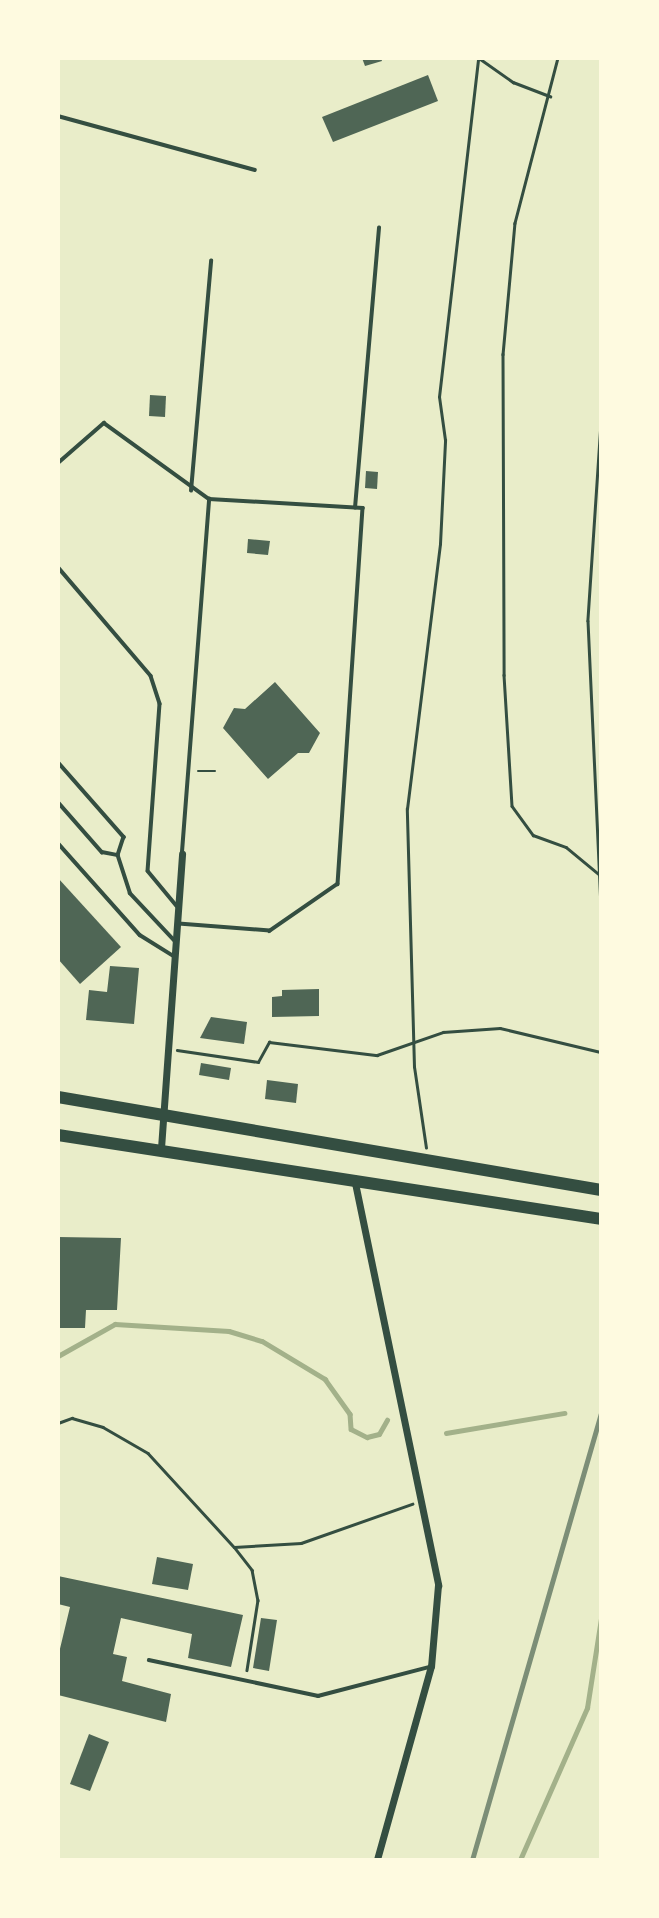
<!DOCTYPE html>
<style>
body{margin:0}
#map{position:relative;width:659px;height:1918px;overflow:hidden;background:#e9edc9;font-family:"Times New Roman",serif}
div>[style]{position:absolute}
.stream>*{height:4.5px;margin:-2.25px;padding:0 2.25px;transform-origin:2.25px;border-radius:2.25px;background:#a3b18a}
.building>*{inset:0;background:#4f6655}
.path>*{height:2.5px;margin:-1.25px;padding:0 1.25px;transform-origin:1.25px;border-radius:1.25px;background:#344e41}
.service>*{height:3.5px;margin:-1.75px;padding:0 1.75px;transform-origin:1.75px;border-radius:1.75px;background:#344e41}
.minor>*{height:7px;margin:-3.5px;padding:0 3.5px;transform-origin:3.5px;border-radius:3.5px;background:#344e41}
.trunk>*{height:12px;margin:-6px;padding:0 6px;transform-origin:6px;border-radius:6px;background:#344e41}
.rail>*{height:4.5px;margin:-2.25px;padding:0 2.25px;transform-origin:2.25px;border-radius:2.25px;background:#7c8e77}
span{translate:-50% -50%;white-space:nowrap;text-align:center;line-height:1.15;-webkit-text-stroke:5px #fefae0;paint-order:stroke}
.frame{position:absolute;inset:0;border:60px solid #fefae0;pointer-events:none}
</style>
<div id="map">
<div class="stream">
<i style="left:58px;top:1356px;width:65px;rotate:-29.3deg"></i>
<i style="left:115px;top:1324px;width:114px;rotate:3.5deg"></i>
<i style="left:229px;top:1331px;width:34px;rotate:17deg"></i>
<i style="left:262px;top:1341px;width:74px;rotate:31.1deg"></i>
<i style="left:325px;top:1379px;width:43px;rotate:54.5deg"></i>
<i style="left:350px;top:1414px;width:15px;rotate:86deg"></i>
<i style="left:351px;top:1429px;width:18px;rotate:27deg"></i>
<i style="left:367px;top:1437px;width:12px;rotate:-14deg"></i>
<i style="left:379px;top:1434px;width:16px;rotate:-60deg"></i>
<i style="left:446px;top:1433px;width:120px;rotate:-9.6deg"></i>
<i style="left:520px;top:1860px;width:166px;rotate:-66.2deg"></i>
<i style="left:587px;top:1708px;width:90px;rotate:-81.1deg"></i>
</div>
<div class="building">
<i style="clip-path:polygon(362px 58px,381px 58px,382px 61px,365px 66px)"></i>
<i style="clip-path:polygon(428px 75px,438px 101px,333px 142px,322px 117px)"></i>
<i style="clip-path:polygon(150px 395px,166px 396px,165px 417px,149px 416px)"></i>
<i style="clip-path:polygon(366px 471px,378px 472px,377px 489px,365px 488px)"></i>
<i style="clip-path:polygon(248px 539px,270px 541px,268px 555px,247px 553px)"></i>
<i style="clip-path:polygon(275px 682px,320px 733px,309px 753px,298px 753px,268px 779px,223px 728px,234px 708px,245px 709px)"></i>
<i style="clip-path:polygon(58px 878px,121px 947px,80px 984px,58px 959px)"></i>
<i style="clip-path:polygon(110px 966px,139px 968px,134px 1024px,86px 1020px,89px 990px,107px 992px)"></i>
<i style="clip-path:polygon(319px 989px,319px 1016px,272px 1017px,272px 997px,282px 996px,282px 990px)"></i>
<i style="clip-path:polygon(211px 1017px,247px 1022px,244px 1044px,200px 1038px)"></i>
<i style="clip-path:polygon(201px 1063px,231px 1068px,229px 1080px,199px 1075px)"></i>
<i style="clip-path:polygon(267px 1080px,298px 1084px,296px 1103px,265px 1099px)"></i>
<i style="clip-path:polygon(58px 1237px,121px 1238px,117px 1310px,86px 1310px,85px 1328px,58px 1328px)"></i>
<i style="clip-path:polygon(157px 1557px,193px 1564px,188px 1590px,152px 1584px)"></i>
<i style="clip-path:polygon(58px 1576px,243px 1615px,231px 1667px,188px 1658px,192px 1634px,121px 1618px,113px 1654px,127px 1657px,122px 1681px,171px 1694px,166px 1722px,58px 1695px,58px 1657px,70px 1607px,58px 1604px)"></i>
<i style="clip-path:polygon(261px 1618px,277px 1620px,269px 1671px,253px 1668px)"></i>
<i style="clip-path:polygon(89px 1734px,109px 1742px,90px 1791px,70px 1784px)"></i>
</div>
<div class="path">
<i style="left:479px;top:58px;width:42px;rotate:35.2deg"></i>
<i style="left:513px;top:82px;width:40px;rotate:21deg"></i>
<i style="left:558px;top:58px;width:171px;rotate:104.6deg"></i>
<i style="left:515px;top:223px;width:132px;rotate:95.2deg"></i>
<i style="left:503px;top:354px;width:321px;rotate:89.8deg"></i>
<i style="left:504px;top:675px;width:131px;rotate:86.5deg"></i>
<i style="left:512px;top:806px;width:36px;rotate:54deg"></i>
<i style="left:533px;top:835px;width:35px;rotate:20deg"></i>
<i style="left:566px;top:847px;width:45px;rotate:39.6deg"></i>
<i style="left:601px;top:423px;width:198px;rotate:93.8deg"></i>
<i style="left:588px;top:621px;width:287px;rotate:87.4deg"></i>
<i style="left:198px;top:771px;width:17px"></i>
<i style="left:177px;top:1050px;width:82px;rotate:8.4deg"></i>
<i style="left:258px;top:1062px;width:23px;rotate:-61deg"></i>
<i style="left:269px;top:1042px;width:109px;rotate:6.9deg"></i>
<i style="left:377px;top:1055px;width:70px;rotate:-19.2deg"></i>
<i style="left:443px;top:1032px;width:57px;rotate:-4deg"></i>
<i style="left:500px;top:1028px;width:104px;rotate:13.4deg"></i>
<i style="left:426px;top:1148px;width:82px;rotate:-98.4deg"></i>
<i style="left:414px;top:1067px;width:258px;rotate:-91.6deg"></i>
<i style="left:407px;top:809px;width:267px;rotate:-82.9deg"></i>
<i style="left:440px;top:544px;width:104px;rotate:-87.2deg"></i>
<i style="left:445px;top:440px;width:43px;rotate:-97.9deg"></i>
<i style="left:439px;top:397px;width:341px;rotate:-83.4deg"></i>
<i style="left:58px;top:1423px;width:15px;rotate:-20deg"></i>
<i style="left:72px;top:1418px;width:32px;rotate:16deg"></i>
<i style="left:103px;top:1427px;width:52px;rotate:30deg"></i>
<i style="left:148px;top:1453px;width:127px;rotate:47.5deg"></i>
<i style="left:234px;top:1547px;width:67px;rotate:-3.4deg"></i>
<i style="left:301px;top:1543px;width:118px;rotate:-19.4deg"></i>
<i style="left:235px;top:1548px;width:28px;rotate:52deg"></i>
<i style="left:252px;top:1570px;width:31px;rotate:79deg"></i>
<i style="left:258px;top:1600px;width:71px;rotate:98.9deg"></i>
</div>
<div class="service">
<i style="left:58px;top:116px;width:204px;rotate:15.3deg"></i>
<i style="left:58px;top:463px;width:61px;rotate:-41deg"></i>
<i style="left:104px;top:423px;width:130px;rotate:35.9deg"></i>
<i style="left:209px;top:499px;width:154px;rotate:3.3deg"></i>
<i style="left:363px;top:508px;width:377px;rotate:93.8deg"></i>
<i style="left:338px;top:884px;width:83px;rotate:145.3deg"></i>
<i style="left:270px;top:931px;width:91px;rotate:-175.6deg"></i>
<i style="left:191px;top:491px;width:231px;rotate:-85deg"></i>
<i style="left:355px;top:508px;width:281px;rotate:-85.1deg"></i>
<i style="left:58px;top:567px;width:143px;rotate:49.5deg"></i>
<i style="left:151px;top:676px;width:29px;rotate:72deg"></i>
<i style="left:160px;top:704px;width:167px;rotate:94.1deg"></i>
<i style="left:148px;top:871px;width:45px;rotate:50.4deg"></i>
<i style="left:58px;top:762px;width:100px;rotate:48.7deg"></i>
<i style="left:124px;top:837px;width:19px;rotate:108deg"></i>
<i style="left:58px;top:802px;width:67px;rotate:48.7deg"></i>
<i style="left:102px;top:852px;width:16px;rotate:11deg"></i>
<i style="left:118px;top:855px;width:40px;rotate:72deg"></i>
<i style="left:130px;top:893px;width:66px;rotate:46.8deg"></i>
<i style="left:58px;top:843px;width:123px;rotate:48.3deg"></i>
<i style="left:140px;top:935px;width:39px;rotate:32deg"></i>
<i style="left:182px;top:852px;width:354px;rotate:-85.6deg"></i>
<i style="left:149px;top:1660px;width:173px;rotate:12deg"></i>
<i style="left:318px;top:1696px;width:115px;rotate:-14.6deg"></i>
</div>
<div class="minor">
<i style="left:161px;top:1148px;width:295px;rotate:-85.9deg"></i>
<i style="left:354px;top:1178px;width:416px;rotate:78.3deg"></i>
<i style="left:438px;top:1585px;width:81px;rotate:94.9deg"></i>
<i style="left:431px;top:1666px;width:201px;rotate:105.6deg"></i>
</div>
<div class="trunk">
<i style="left:58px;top:1097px;width:551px;rotate:9.72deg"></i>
<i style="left:58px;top:1135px;width:549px;rotate:8.79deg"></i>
</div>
<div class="rail">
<i style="left:472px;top:1860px;width:466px;rotate:-73.9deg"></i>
</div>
<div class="frame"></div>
</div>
